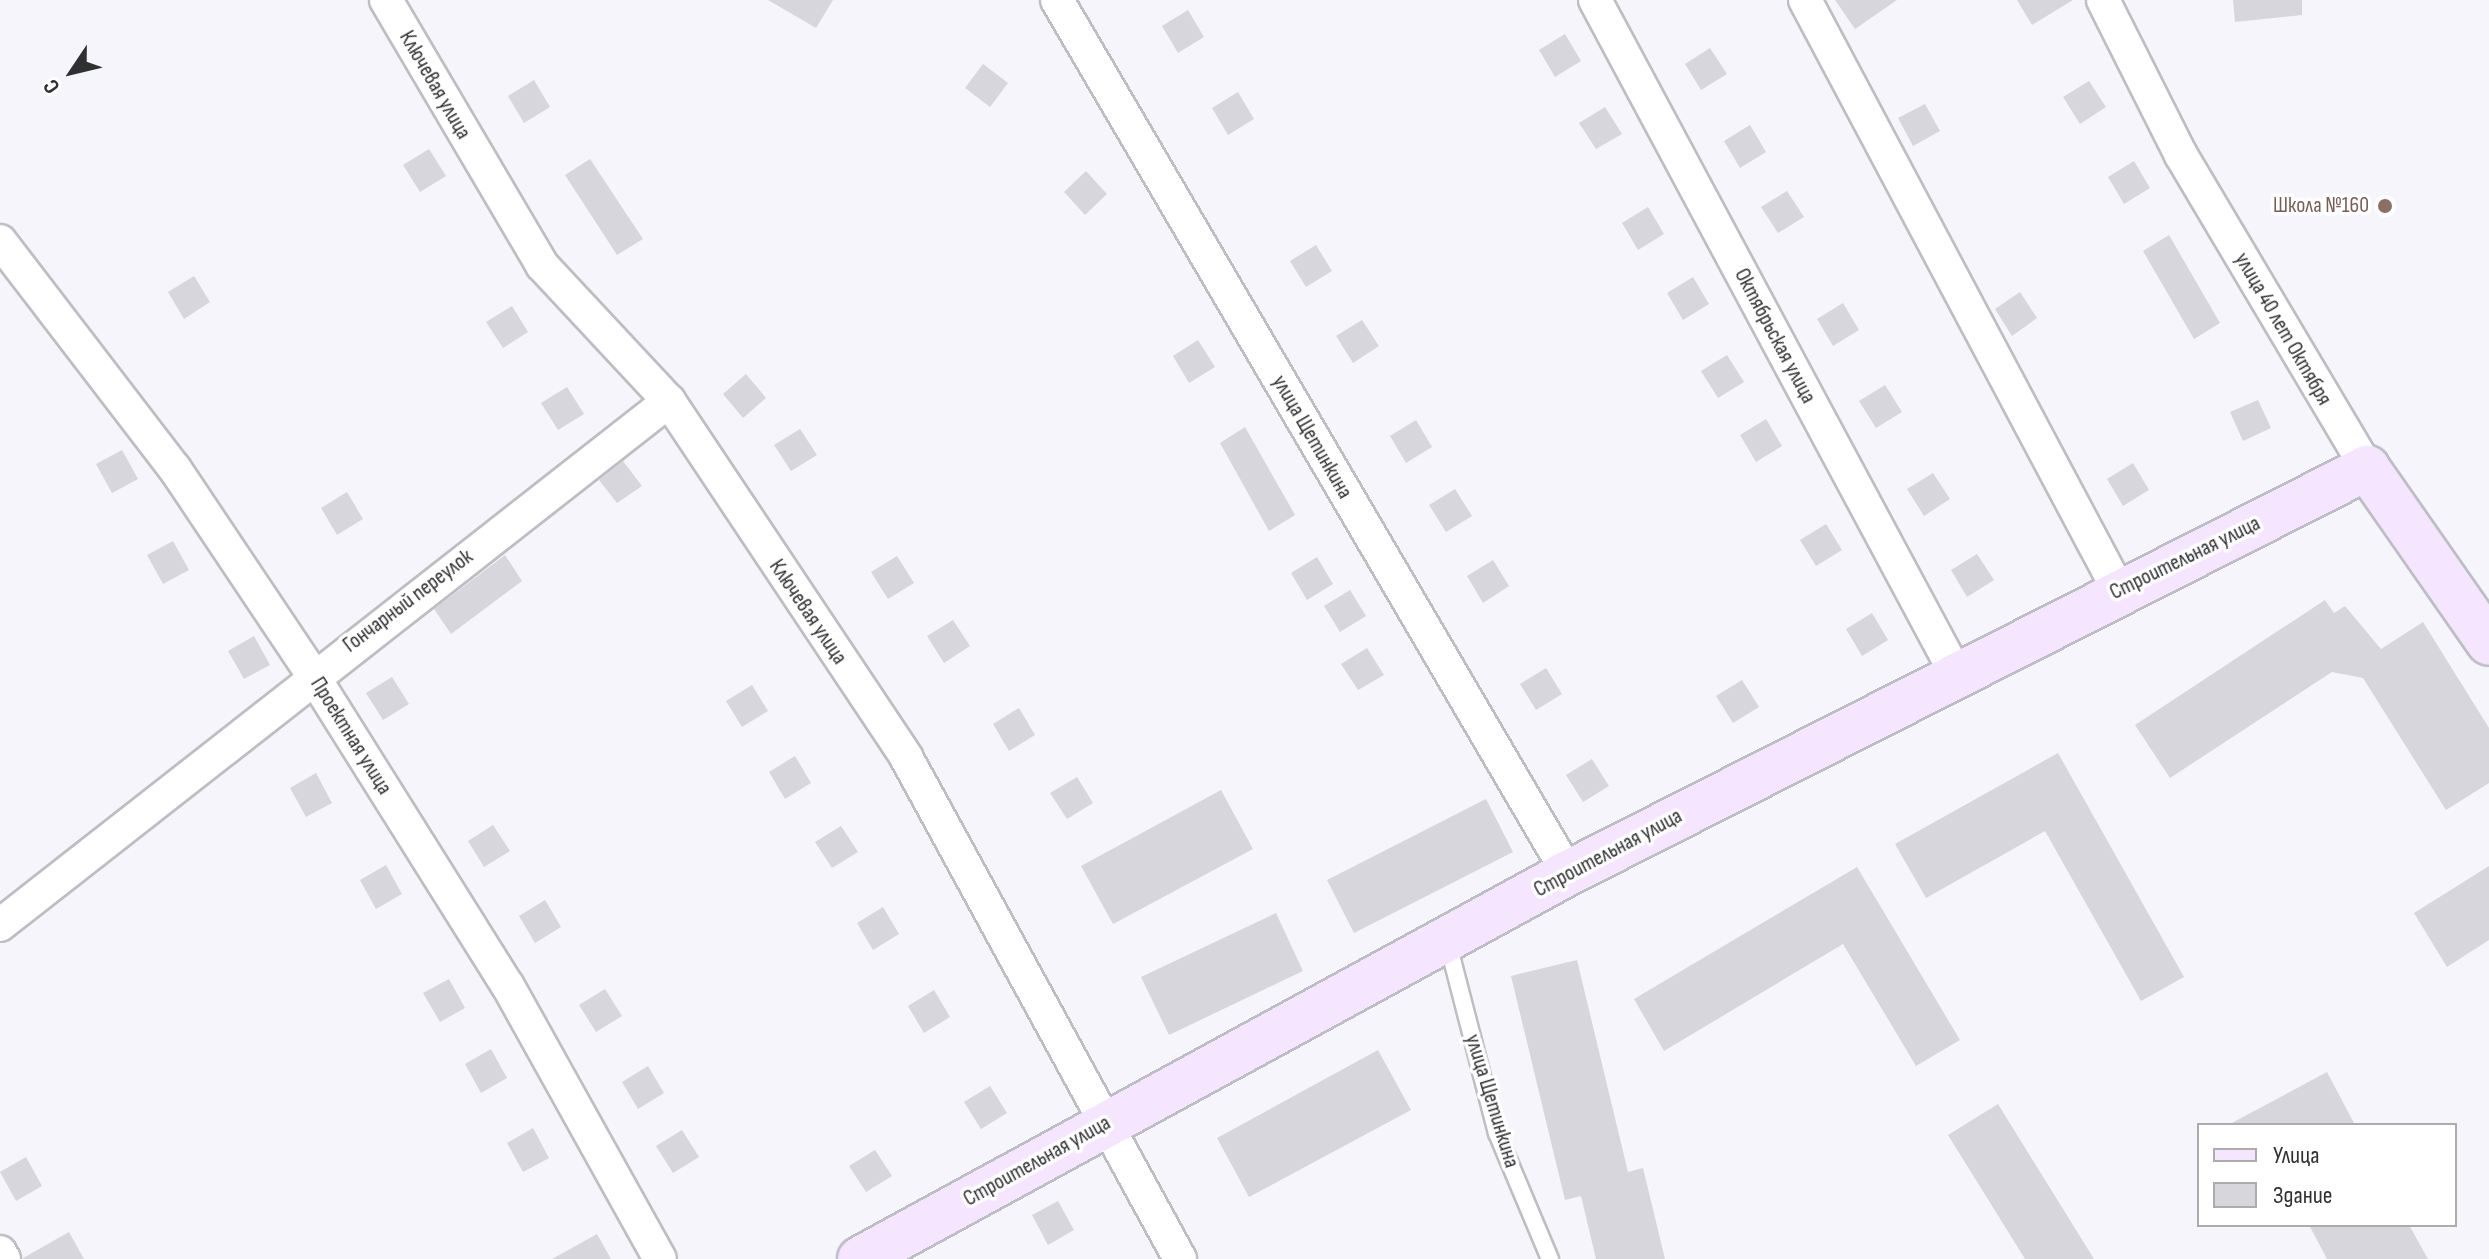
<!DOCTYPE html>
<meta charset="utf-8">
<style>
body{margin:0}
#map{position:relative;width:2489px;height:1259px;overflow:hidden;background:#f5f5fb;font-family:"Sofia Sans Condensed",sans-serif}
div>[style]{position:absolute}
.building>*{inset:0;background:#d6d6dc}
.roads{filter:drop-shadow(2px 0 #bdbec3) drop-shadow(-2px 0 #bdbec3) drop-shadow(0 2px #bdbec3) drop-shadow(0 -2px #bdbec3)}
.lane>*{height:16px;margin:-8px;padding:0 8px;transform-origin:8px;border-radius:8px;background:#fff}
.street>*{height:32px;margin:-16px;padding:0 16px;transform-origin:16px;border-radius:16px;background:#fff}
.secondary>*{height:44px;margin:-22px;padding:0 22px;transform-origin:22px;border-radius:22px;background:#f6e5fe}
.dots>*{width:22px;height:22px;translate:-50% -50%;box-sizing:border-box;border:4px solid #fff;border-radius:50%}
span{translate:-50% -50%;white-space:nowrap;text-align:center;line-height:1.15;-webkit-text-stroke:7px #fff;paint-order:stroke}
.street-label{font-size:22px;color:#2f3032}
.education-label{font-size:22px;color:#785e54}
.right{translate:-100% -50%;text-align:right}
.legend{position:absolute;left:2197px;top:1123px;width:260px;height:104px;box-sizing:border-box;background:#fff;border:2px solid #acacad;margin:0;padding:10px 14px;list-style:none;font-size:24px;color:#2f3032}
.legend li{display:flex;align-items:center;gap:16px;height:40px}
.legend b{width:40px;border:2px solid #acacad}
.north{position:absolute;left:32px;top:32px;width:80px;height:80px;-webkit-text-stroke:6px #fff;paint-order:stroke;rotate:235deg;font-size:22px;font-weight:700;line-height:32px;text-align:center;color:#2f3032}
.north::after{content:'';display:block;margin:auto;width:28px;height:36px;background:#2f3032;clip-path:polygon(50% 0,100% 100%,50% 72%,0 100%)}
</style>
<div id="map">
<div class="building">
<i style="clip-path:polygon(768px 0,833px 0,816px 28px)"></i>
<i style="clip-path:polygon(1835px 0,1897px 0,1855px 29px)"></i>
<i style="clip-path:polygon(2017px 0,2073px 0,2032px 25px)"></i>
<i style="clip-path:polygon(2233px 0,2302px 0,2302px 15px,2235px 22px)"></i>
<i style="clip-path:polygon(1188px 10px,1204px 37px,1178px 53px,1162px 26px)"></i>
<i style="clip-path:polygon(1565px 34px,1581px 61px,1555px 77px,1539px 50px)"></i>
<i style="clip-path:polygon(1710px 48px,1727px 74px,1701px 90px,1685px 64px)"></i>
<i style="clip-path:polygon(983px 64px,1008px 83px,990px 107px,965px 88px)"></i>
<i style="clip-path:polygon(534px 80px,550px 107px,524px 123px,508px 96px)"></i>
<i style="clip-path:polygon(2089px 81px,2106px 107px,2080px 124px,2063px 97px)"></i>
<i style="clip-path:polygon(1238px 92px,1254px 119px,1228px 135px,1212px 108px)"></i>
<i style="clip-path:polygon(1925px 104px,1940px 131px,1913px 146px,1898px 118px)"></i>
<i style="clip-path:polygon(1605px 107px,1622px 134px,1596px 149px,1579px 123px)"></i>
<i style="clip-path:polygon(1750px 125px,1766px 152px,1740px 168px,1724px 141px)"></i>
<i style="clip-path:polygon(429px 149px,446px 176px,420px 192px,403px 165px)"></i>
<i style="clip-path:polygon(590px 159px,643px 239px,617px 255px,565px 175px)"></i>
<i style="clip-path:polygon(2134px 161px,2150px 188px,2124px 204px,2108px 177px)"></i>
<i style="clip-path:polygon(1086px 171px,1107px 194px,1085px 215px,1064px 192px)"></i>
<i style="clip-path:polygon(1787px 191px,1804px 217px,1778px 233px,1761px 207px)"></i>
<i style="clip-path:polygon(1648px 207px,1664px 234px,1638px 250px,1622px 223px)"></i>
<i style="clip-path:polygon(2169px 235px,2220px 323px,2194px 339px,2143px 251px)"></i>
<i style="clip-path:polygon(1316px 245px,1332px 271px,1306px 287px,1290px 261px)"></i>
<i style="clip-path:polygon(194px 276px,210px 302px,184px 319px,168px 292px)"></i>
<i style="clip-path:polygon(1693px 277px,1709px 304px,1683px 320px,1667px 293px)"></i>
<i style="clip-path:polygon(2020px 292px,2037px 318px,2012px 336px,1995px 309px)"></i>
<i style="clip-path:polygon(1843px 303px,1859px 330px,1833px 346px,1817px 319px)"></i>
<i style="clip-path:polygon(512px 306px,528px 332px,503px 348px,486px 322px)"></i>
<i style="clip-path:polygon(1362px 320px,1379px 346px,1353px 363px,1336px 336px)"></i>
<i style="clip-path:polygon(1198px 340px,1215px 367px,1189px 383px,1173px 356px)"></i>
<i style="clip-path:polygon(1727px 355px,1744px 382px,1718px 398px,1701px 371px)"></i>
<i style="clip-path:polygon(746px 374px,766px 398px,743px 418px,723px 394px)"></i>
<i style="clip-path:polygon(1885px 385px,1902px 412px,1876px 428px,1859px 401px)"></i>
<i style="clip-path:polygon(567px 387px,584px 414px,558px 430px,541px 403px)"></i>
<i style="clip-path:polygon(2258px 400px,2271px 428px,2243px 441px,2230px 412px)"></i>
<i style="clip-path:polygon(1766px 419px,1782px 446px,1756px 462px,1740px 435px)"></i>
<i style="clip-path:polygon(1416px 420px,1432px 447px,1406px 463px,1390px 436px)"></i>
<i style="clip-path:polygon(1245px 427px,1295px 515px,1269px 531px,1220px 443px)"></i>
<i style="clip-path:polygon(800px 429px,817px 455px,791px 471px,774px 445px)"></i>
<i style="clip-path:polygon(122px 450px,138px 479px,112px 493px,96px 464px)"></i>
<i style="clip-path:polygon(623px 461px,642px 486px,617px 503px,599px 480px)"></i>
<i style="clip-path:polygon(2133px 463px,2149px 490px,2123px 506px,2107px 479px)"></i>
<i style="clip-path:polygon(1933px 473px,1950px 499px,1924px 516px,1907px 489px)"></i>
<i style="clip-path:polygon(1455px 489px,1472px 516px,1446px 532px,1429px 505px)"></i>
<i style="clip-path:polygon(347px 492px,363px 519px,337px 535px,321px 508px)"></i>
<i style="clip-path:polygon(1826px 524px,1842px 550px,1816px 566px,1800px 540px)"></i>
<i style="clip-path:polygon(173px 541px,189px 570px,163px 584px,147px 555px)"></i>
<i style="clip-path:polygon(1977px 554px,1994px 580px,1967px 597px,1951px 570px)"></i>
<i style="clip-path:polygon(505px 555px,522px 581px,451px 634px,434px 609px)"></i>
<i style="clip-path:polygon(897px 556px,914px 583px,888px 599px,871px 572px)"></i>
<i style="clip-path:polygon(1317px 557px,1333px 584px,1307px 600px,1291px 573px)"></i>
<i style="clip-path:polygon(1493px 560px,1509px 586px,1483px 603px,1467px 576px)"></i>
<i style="clip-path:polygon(1350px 590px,1366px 616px,1340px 632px,1324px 606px)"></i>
<i style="clip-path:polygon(2325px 600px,2334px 613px,2345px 606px,2381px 649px,2423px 622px,2489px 728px,2489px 783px,2446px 810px,2363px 678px,2332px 672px,2170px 778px,2135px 725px)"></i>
<i style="clip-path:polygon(1872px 613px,1888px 640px,1862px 656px,1846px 629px)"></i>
<i style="clip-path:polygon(953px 620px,970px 646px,944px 663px,927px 636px)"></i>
<i style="clip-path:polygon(254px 636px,270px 665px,244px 679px,228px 651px)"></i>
<i style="clip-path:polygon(1367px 648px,1384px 675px,1358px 690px,1341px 664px)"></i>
<i style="clip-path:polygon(1546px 668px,1562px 694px,1536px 710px,1520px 684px)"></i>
<i style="clip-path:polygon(392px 677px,409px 704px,383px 720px,366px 693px)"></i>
<i style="clip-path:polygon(1742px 680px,1759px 707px,1733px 723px,1716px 696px)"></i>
<i style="clip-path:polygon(752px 685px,768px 711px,742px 727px,726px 701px)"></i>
<i style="clip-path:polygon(1019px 708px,1035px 735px,1009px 751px,993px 724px)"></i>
<i style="clip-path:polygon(2058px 753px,2184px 977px,2141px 1001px,2045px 831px,1926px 898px,1895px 844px)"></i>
<i style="clip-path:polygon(795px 756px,811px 783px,785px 799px,769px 772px)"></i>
<i style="clip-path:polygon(1592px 759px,1609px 786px,1583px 802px,1566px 775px)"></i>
<i style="clip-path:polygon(316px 773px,332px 803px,306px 817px,290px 788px)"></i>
<i style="clip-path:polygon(1077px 777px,1093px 803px,1067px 819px,1050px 793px)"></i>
<i style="clip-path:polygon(1221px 790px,1253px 849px,1113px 924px,1081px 866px)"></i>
<i style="clip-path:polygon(1486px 799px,1513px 852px,1354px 933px,1327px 880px)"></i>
<i style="clip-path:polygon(493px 825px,510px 851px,484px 867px,468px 841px)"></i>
<i style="clip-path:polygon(841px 826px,858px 852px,832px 868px,815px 842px)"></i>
<i style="clip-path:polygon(386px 865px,402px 894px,376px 909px,360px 880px)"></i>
<i style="clip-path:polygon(2489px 866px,2489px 940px,2447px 967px,2414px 913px)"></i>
<i style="clip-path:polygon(1857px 867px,1960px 1040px,1916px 1066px,1843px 944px,1664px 1051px,1634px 999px)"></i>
<i style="clip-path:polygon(545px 900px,561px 927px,535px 943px,519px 916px)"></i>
<i style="clip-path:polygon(883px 907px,899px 934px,873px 950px,857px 923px)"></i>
<i style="clip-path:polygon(1276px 913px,1303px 971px,1169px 1035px,1141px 977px)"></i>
<i style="clip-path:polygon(1577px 960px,1628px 1172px,1643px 1168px,1665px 1259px,1596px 1259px,1581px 1196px,1565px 1200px,1511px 976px)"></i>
<i style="clip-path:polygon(449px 979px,465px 1008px,440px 1022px,423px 993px)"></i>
<i style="clip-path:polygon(605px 989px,622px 1016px,596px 1032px,579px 1005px)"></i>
<i style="clip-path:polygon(934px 990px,950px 1017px,924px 1033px,908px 1006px)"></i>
<i style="clip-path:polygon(491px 1049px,507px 1078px,481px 1093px,465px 1064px)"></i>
<i style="clip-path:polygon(1378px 1050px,1411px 1110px,1249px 1197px,1217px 1138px)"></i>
<i style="clip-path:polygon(648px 1066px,664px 1093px,638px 1109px,622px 1082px)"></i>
<i style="clip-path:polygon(2327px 1072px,2355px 1125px,2228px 1125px)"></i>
<i style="clip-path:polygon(990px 1086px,1007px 1113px,981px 1129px,964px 1102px)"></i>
<i style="clip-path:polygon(1998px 1104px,2094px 1259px,2025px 1259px,1948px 1135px)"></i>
<i style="clip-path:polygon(533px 1128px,549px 1158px,523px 1172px,507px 1143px)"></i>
<i style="clip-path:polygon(682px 1130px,699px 1157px,673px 1173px,656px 1146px)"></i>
<i style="clip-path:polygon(875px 1150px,892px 1176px,866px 1192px,849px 1166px)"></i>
<i style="clip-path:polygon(26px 1157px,42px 1186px,16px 1201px,0 1172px)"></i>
<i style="clip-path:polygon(1058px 1201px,1074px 1230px,1048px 1245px,1032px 1215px)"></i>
<i style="clip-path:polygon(2309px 1225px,2409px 1225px,2428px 1259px,2327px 1259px)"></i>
<i style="clip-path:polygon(69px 1232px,84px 1259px,23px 1259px,23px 1258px)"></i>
<i style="clip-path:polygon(597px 1234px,611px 1259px,552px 1259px)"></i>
</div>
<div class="roads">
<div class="lane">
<i style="left:1447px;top:940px;width:199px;rotate:75.5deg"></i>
<i style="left:1497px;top:1133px;width:137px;rotate:67.2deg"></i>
</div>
<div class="street">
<i style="left:386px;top:0;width:308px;rotate:59.5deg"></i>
<i style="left:542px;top:265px;width:186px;rotate:47deg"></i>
<i style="left:669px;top:401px;width:428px;rotate:56.3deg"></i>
<i style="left:906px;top:757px;width:572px;rotate:61.37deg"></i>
<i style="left:1057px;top:0;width:1012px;rotate:59.66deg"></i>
<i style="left:1595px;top:0;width:762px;rotate:61.82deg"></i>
<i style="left:1805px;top:0;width:669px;rotate:62.02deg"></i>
<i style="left:2103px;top:0;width:174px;rotate:63.3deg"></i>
<i style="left:2181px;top:155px;width:364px;rotate:59.3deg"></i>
<i style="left:0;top:241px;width:287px;rotate:52.5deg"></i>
<i style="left:175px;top:469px;width:247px;rotate:56.2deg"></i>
<i style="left:312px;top:674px;width:368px;rotate:57.9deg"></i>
<i style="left:508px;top:986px;width:312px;rotate:60.9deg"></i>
<i style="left:0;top:925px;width:850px;rotate:-38.07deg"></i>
<i style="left:0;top:1252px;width:8px;rotate:60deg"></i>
</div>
<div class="secondary">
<i style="left:860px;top:1259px;width:806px;rotate:-28.6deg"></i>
<i style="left:1568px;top:873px;width:896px;rotate:-26.88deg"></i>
<i style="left:2367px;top:468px;width:213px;rotate:55.1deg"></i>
</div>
</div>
<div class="dots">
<i style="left:2385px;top:206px;background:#8d6e63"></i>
</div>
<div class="street-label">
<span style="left:435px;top:85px;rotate:60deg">Ключевая улица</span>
<span style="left:2283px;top:329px;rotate:60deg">улица 40 лет Октября</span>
<span style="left:1775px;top:336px;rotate:62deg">Октябрьская улица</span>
<span style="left:1312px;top:437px;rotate:60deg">улица Щетинкина</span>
<span style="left:2185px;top:558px;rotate:-26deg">Строительная улица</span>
<span style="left:408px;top:601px;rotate:-37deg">Гончарный переулок</span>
<span style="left:808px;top:612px;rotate:56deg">Ключевая улица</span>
<span style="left:351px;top:736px;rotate:58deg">Проектная улица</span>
<span style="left:1608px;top:853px;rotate:-28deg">Строительная улица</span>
<span style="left:1492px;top:1101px;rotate:73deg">улица Щетинкина</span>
<span style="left:1037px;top:1161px;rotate:-29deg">Строительная улица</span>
</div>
<div class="education-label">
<span class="right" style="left:2369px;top:206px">Школа №160</span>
</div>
<ul class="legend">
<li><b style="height:10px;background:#f6e5fe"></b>Улица</li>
<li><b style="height:22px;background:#d6d6dc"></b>Здание</li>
</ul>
<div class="north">С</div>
</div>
